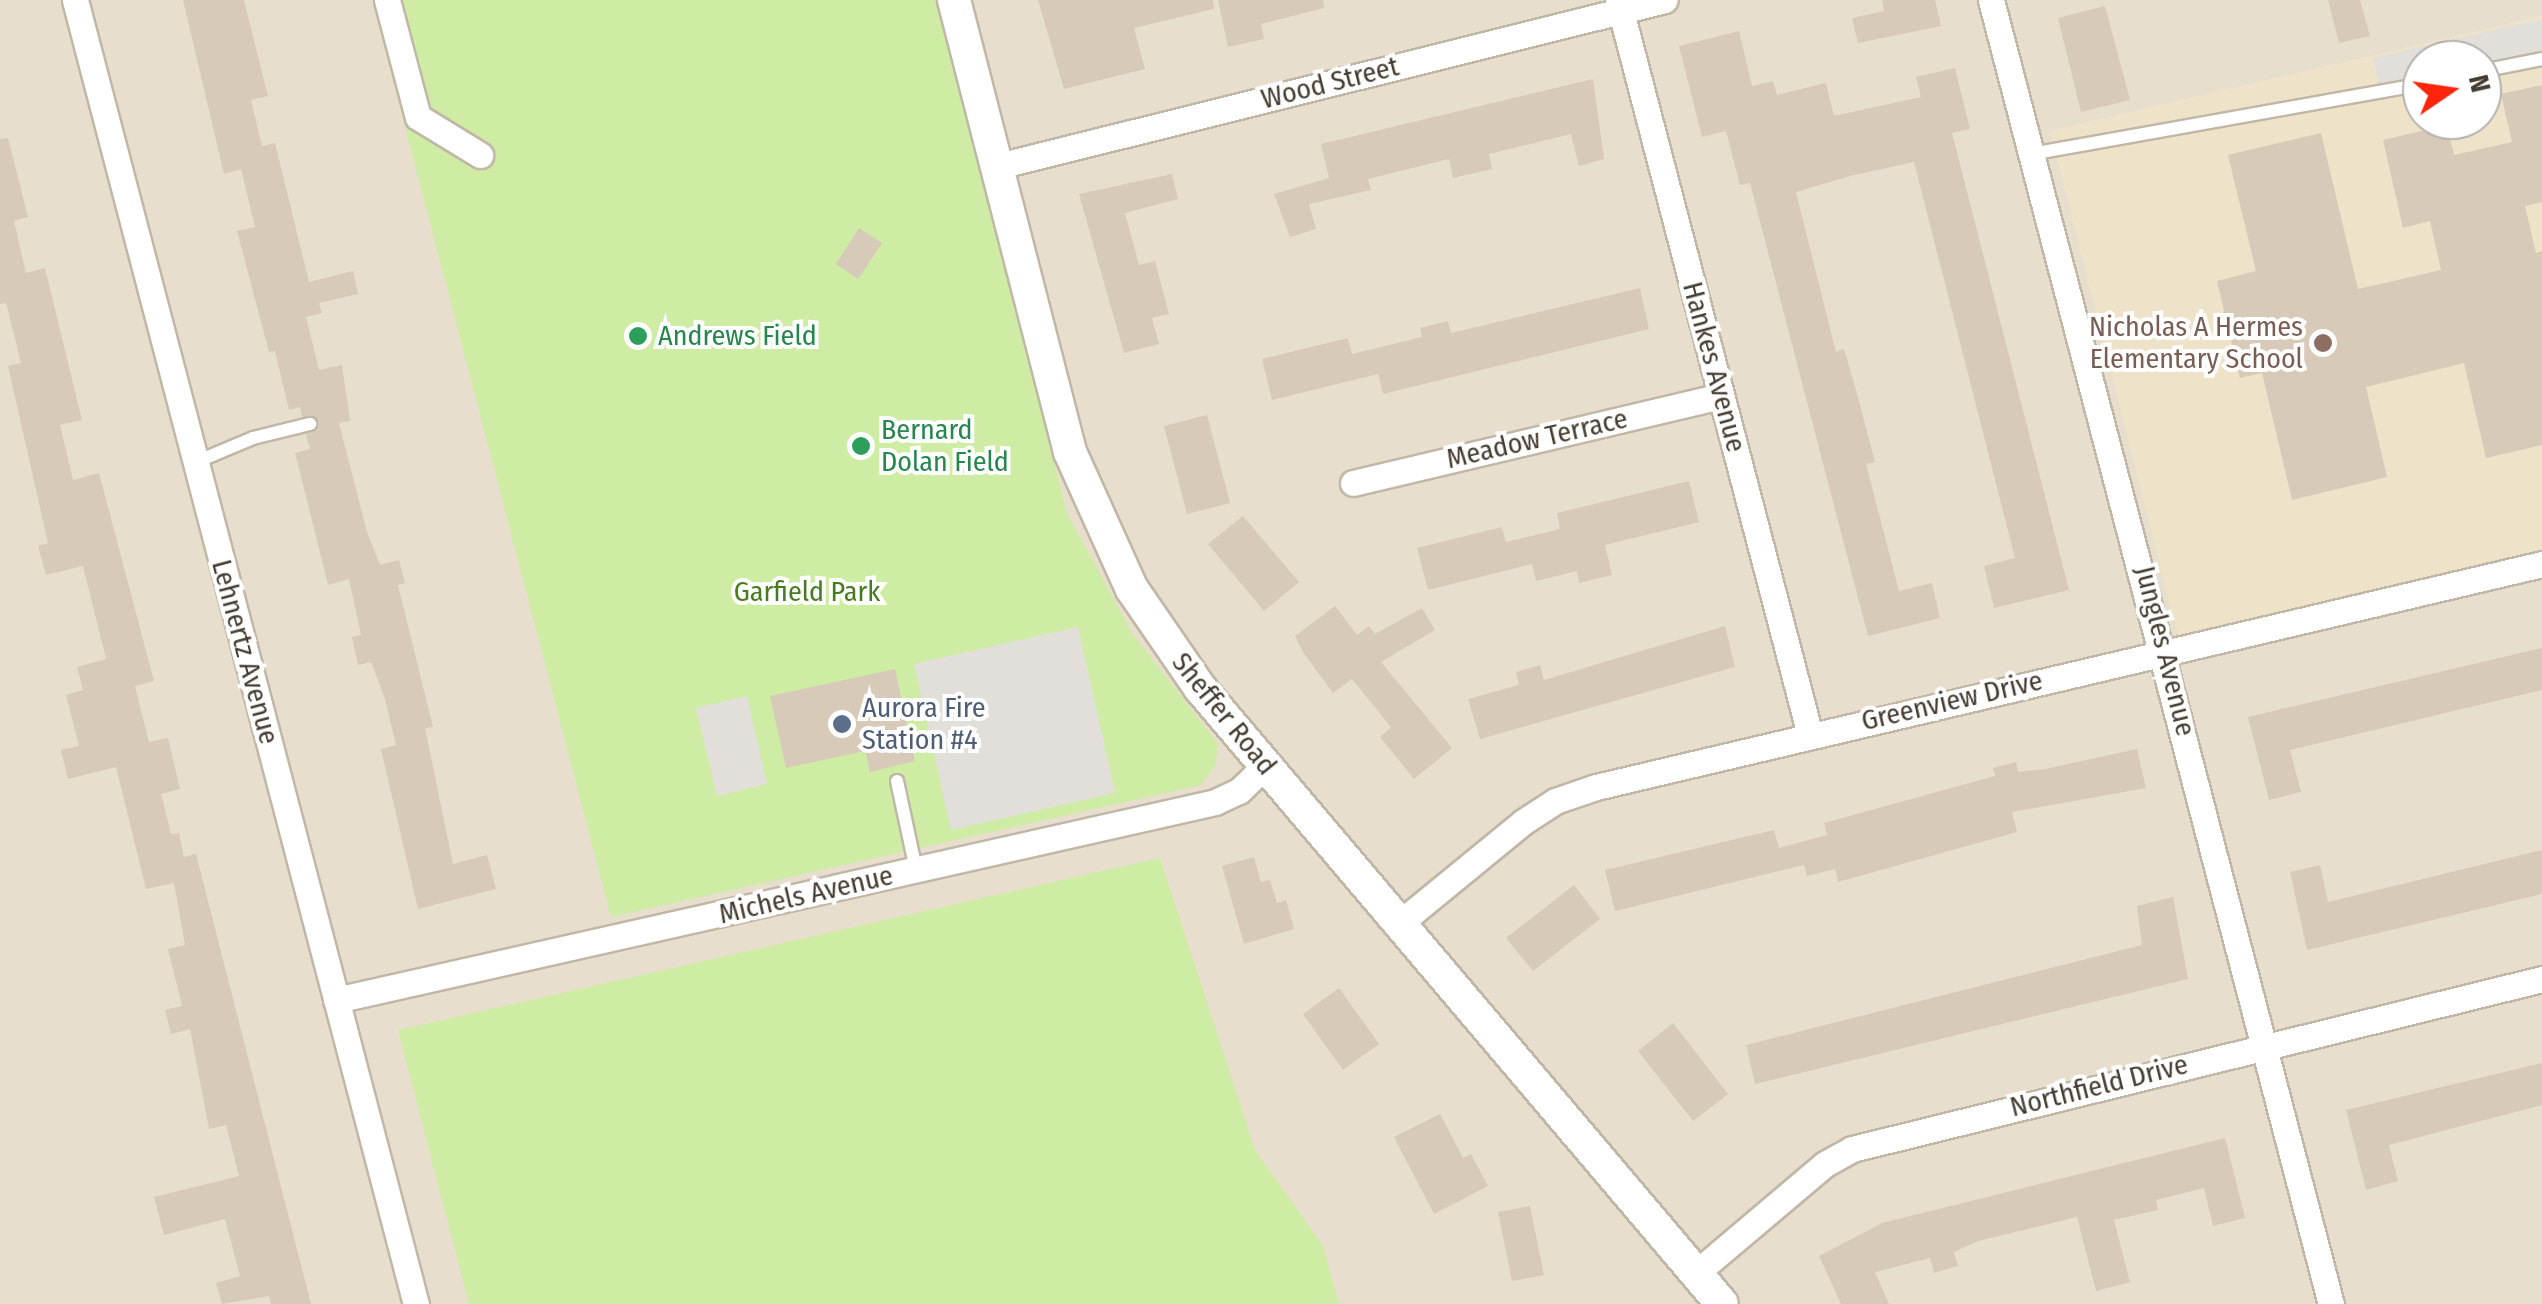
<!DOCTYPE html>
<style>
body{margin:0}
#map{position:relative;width:2542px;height:1304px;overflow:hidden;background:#f3ede1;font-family:"Fira Sans Condensed",sans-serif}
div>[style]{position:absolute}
.residential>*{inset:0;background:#e7dece}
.education>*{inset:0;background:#eee2c9}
.green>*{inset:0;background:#cfeca4}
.parking>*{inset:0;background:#e2dfdb}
.building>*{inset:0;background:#d8cab8}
.roads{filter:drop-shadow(2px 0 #c1b7a6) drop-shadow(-2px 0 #c1b7a6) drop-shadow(0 2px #c1b7a6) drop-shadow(0 -2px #c1b7a6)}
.service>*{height:12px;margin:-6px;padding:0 6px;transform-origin:6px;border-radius:6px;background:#fff}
.minor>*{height:25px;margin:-12.5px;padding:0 12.5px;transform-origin:12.5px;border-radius:12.5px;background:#fff}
.tertiary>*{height:32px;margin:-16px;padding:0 16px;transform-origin:16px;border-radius:16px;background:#fff}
.dots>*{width:28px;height:28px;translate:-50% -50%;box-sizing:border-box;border:5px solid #fff;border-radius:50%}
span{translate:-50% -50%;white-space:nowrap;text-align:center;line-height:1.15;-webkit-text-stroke:8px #fff;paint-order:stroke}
.street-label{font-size:28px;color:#443c31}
.education-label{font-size:28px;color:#785e54}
.right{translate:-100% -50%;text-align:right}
.leisure-label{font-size:28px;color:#27864d}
.left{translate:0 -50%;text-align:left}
.park-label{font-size:28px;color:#477b1f}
.service-label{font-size:28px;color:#4e5e75}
.north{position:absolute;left:2402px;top:40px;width:100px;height:100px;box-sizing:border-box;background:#fff;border:2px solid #b4b1ad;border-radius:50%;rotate:77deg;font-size:28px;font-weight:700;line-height:40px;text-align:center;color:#443c31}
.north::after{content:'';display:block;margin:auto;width:35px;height:45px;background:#ff250c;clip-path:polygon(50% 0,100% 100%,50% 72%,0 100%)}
</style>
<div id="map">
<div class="residential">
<i style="clip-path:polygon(0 0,2542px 0,2542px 16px,2051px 131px,2542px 555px,2542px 1304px,0 1304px)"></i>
</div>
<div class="education">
<i style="clip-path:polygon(evenodd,2542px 16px,2542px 555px,2178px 636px,2050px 131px,2542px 16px,2422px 60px,2482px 60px,2482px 120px,2422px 120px,2422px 60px)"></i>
</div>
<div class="green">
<i style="clip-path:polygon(372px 0,936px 0,1067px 513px,1132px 633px,1218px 744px,1216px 764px,1201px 785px,611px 917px)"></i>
<i style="clip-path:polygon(1160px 858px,1255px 1150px,1323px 1246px,1339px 1304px,469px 1304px,398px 1030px)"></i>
</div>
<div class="parking">
<i style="clip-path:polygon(2542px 19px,2542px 51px,2482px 65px,2482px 60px,2422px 60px,2422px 79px,2380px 89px,2373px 58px)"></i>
<i style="clip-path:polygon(1078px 627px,1115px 793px,951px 830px,914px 664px)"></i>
<i style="clip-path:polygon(747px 696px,767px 784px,717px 796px,696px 708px)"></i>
</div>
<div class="building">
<i style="clip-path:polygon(183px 0,244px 0,268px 96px,251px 100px,262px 146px,275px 143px,309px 282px,353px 271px,358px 294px,319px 303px,322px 313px,306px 317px,319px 370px,342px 365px,350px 421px,339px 423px,367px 532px,380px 565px,399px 560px,405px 583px,398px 585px,433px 727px,425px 728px,453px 864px,487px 855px,496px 889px,418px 909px,381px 749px,396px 745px,385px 699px,371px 662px,358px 665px,352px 637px,361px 635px,349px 579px,328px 585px,295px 453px,310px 449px,306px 435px,318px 430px,319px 421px,302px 416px,300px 407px,289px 410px,275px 351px,269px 352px,237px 231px,255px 227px,241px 169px,224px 174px)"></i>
<i style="clip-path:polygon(1038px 0,1213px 0,1214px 9px,1134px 28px,1145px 69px,1064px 89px)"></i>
<i style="clip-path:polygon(1218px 0,1323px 0,1324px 8px,1261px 24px,1264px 39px,1228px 47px)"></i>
<i style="clip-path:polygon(1882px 0,1935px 0,1941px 26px,1858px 43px,1852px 18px,1884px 11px)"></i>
<i style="clip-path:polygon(2328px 0,2360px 0,2370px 36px,2339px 43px)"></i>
<i style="clip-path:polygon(2105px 6px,2130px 100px,2081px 112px,2058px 18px)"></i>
<i style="clip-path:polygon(1739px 31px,1752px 86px,1773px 81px,1777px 95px,1826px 83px,1834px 116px,1921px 97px,1916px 77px,1955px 68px,1970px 129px,1952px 133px,2069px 590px,1994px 608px,1984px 566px,2015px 558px,1914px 162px,1850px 176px,1796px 192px,1836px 352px,1844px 349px,1856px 390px,1875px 462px,1866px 464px,1899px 591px,1932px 583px,1940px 618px,1868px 636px,1750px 183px,1740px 185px,1726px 131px,1702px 137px,1679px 46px)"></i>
<i style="clip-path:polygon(1593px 79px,1604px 159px,1579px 166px,1571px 134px,1489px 154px,1492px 169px,1453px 178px,1449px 159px,1368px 179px,1371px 190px,1309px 204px,1316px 229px,1290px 237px,1274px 194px,1329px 178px,1321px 144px)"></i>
<i style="clip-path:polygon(2542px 85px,2542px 202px,2525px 206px,2536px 253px,2542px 251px,2542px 445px,2486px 458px,2464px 363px,2366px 387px,2387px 477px,2292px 500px,2262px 373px,2240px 378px,2217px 281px,2256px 271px,2228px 155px,2321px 133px,2358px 289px,2441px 270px,2430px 221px,2403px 228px,2383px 140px,2447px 125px,2454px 155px,2512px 142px,2501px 94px)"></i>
<i style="clip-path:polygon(8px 138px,28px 217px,14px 221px,26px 273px,45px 268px,82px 420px,60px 425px,73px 480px,99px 473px,154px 681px,135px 686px,149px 742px,168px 738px,180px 789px,161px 794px,171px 834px,179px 833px,184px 857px,196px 854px,311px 1304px,271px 1304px,269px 1296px,222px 1304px,216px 1283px,240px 1276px,225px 1219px,164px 1235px,154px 1197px,239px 1176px,226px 1125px,209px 1129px,190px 1029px,171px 1034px,165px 1010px,182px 1006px,168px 949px,185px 945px,174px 883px,146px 889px,116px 767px,68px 779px,61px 750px,79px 746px,66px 695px,83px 690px,77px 667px,106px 659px,83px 566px,46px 575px,38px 546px,48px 543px,8px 366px,21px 363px,6px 303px,0 304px,0 139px)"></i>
<i style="clip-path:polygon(1172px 174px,1178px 199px,1125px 213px,1139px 265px,1155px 261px,1169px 314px,1152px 318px,1159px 344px,1124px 353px,1079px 194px)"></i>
<i style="clip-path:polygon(859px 228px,882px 243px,858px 279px,836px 264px)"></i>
<i style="clip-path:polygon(1640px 288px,1649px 329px,1383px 394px,1378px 374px,1272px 400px,1262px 359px,1348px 338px,1352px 354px,1422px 337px,1420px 328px,1448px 321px,1451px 333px)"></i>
<i style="clip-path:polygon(1207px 415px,1230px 503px,1187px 514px,1164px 426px)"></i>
<i style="clip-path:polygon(1689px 481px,1699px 522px,1605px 545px,1612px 575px,1579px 583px,1577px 571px,1536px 581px,1532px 564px,1428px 590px,1417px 548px,1502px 527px,1506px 542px,1560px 529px,1557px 513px)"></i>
<i style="clip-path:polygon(1243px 516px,1299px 582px,1264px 611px,1208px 544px)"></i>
<i style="clip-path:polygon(1335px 606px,1357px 635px,1369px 626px,1375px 634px,1422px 608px,1435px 630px,1381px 662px,1452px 748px,1414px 779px,1380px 737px,1391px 727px,1352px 679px,1333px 693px,1303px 652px,1295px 636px)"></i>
<i style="clip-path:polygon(1725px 626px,1735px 667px,1480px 739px,1468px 699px,1519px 685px,1516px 672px,1540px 665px,1544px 680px)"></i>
<i style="clip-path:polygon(2542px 648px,2542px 690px,2290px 750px,2301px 792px,2269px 800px,2248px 717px)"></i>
<i style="clip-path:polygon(895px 669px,915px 761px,870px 772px,865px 751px,786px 768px,770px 696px)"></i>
<i style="clip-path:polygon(2137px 749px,2146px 788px,2012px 812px,2017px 832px,1838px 882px,1835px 869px,1807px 876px,1804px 865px,1615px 911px,1605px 870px,1774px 830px,1779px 848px,1827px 835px,1824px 823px,1995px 776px,1993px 768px,2016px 762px,2018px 772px,2045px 769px)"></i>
<i style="clip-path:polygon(2542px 850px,2542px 894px,2307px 950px,2290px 872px,2320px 865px,2328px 902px)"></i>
<i style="clip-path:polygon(1254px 857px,1261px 882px,1270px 880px,1277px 903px,1286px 900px,1294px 929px,1244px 944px,1222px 866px)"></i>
<i style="clip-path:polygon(1574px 885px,1600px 919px,1533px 971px,1506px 938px)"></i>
<i style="clip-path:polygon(2173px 897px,2188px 979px,1755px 1084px,1746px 1045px,2142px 945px,2137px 906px)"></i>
<i style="clip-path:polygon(1339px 988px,1379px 1044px,1343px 1070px,1303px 1014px)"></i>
<i style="clip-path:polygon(1673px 1023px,1728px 1094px,1693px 1121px,1638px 1051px)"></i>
<i style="clip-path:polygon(2542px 1063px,2542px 1105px,2389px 1145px,2398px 1181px,2366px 1190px,2346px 1110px)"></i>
<i style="clip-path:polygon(1440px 1114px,1463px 1158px,1471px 1154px,1488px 1186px,1434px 1214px,1394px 1137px)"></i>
<i style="clip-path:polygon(2225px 1138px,2245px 1218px,2213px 1226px,2204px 1188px,2156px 1200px,2158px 1210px,2114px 1220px,2130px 1282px,2096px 1291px,2077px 1217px,1978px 1241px,1954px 1252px,1958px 1266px,1934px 1273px,1930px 1258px,1875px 1272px,1889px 1304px,1841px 1304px,1819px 1256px,1882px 1223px)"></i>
<i style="clip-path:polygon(1530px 1206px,1544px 1275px,1512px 1281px,1498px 1212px)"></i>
</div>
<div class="roads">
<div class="service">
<i style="left:2482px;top:71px;width:61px;rotate:-11.3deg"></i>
<i style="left:2036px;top:153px;width:392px;rotate:-10.1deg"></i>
<i style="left:196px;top:462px;width:62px;rotate:-22.8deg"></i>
<i style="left:253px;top:438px;width:59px;rotate:-13.8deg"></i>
<i style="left:897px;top:781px;width:91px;rotate:77.9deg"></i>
</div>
<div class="minor">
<i style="left:75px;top:0;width:1348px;rotate:75.35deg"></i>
<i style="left:387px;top:0;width:121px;rotate:75.2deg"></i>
<i style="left:418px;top:117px;width:73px;rotate:31.5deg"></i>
<i style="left:1618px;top:0;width:760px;rotate:75.36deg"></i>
<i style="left:1991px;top:0;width:1348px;rotate:75.39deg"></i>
<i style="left:994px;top:167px;width:691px;rotate:-13.98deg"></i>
<i style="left:1353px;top:483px;width:378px;rotate:-13.3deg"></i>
<i style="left:1401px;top:922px;width:158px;rotate:-39.3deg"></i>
<i style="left:1523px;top:822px;width:38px;rotate:-33deg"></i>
<i style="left:1555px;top:801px;width:43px;rotate:-18.9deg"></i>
<i style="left:1596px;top:787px;width:972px;rotate:-13.26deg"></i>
<i style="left:336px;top:1000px;width:901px;rotate:-12.69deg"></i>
<i style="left:1215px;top:802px;width:26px;rotate:-25deg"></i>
<i style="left:1239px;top:791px;width:36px;rotate:-44deg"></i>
<i style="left:1696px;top:1273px;width:169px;rotate:-40.2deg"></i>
<i style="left:1825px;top:1164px;width:31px;rotate:-29deg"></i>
<i style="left:1852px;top:1149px;width:711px;rotate:-13.84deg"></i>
</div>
<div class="tertiary">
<i style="left:954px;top:0;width:467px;rotate:75.6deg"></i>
<i style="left:1070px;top:452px;width:150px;rotate:65.7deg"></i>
<i style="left:1132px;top:589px;width:120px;rotate:55.5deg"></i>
<i style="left:1200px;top:688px;width:807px;rotate:49.72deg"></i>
</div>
</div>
<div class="dots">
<i style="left:638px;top:336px;background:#2e9e5b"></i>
<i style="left:2323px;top:343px;background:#8d6e63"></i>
<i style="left:861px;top:446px;background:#2e9e5b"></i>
<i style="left:842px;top:724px;background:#5c6f8a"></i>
</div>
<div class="street-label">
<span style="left:1330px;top:83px;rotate:-14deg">Wood Street</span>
<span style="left:1714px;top:367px;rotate:75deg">Hankes Avenue</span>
<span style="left:1537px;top:439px;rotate:-13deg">Meadow Terrace</span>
<span style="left:2165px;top:651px;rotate:76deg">Jungles Avenue</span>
<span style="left:245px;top:652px;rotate:75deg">Lehnertz Avenue</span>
<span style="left:1952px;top:701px;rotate:-13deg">Greenview Drive</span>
<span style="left:1224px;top:714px;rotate:51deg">Sheffer Road</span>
<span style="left:806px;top:895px;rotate:-13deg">Michels Avenue</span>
<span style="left:2099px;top:1086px;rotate:-14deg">Northfield Drive</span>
</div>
<div class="education-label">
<span class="right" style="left:2303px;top:343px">Nicholas A Hermes<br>Elementary School</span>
</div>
<div class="leisure-label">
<span class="left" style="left:658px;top:336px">Andrews Field</span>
<span class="left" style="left:881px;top:446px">Bernard<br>Dolan Field</span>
</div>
<div class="park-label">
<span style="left:807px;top:592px">Garfield Park</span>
</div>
<div class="service-label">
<span class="left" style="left:862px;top:724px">Aurora Fire<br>Station #4</span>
</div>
<div class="north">N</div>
</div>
